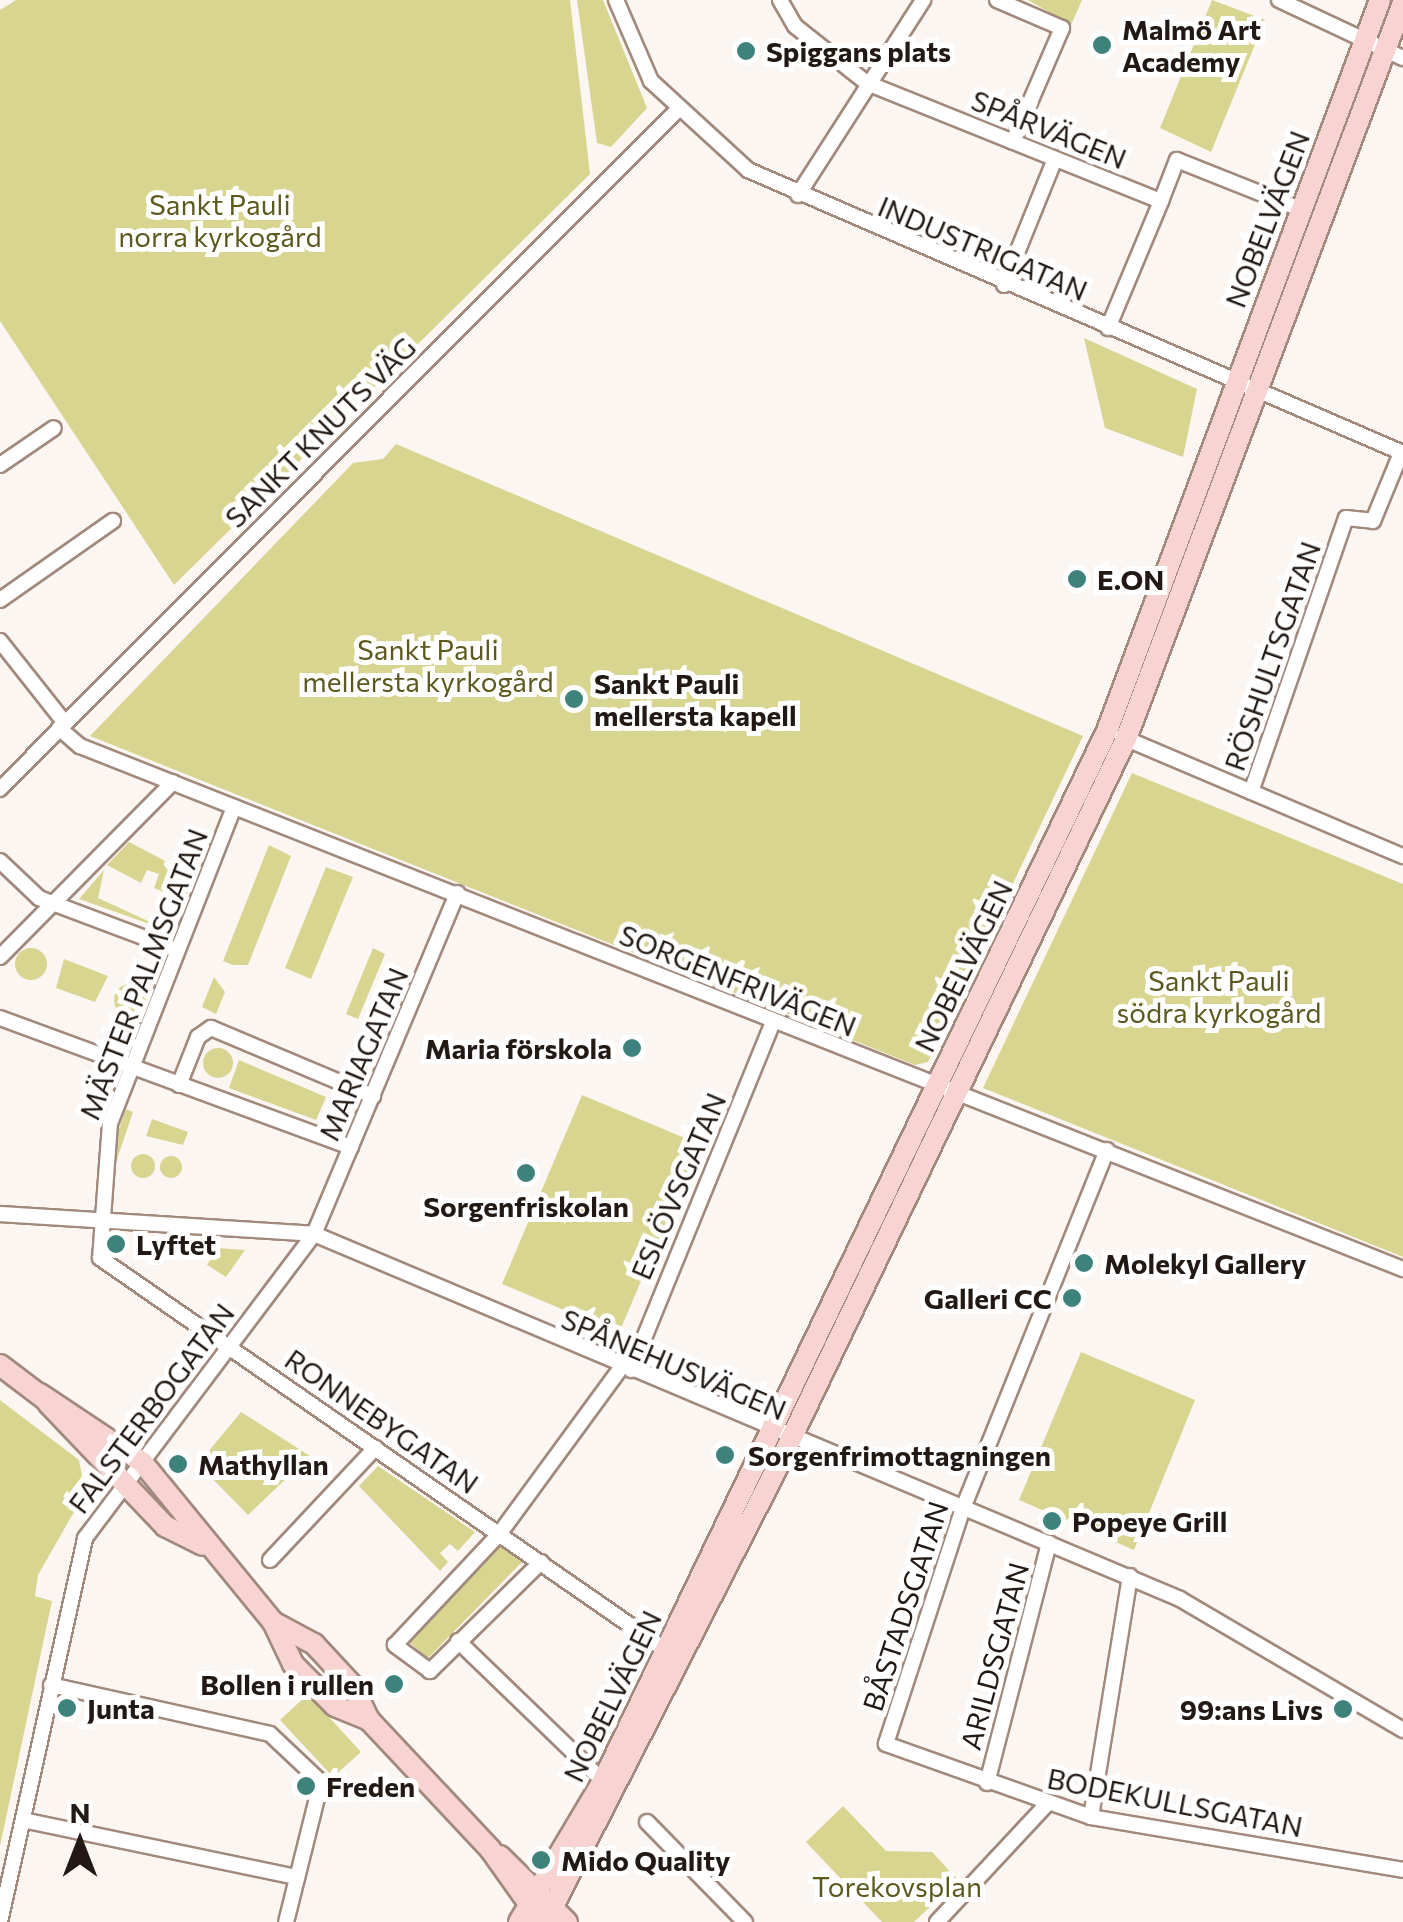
<!DOCTYPE html>
<meta charset="utf-8">
<style>
body{margin:0}
#map{position:relative;width:1403px;height:1922px;overflow:hidden;background:#fcf6f3;font-family:Commissioner,sans-serif}
div>[style]{position:absolute}
.green>*{inset:0;background:#d8d591}
.round{border-radius:50%}
.roads{filter:drop-shadow(2px 0 #a1897c) drop-shadow(-2px 0 #a1897c) drop-shadow(0 2px #a1897c) drop-shadow(0 -2px #a1897c)}
.street>*{height:14px;margin:-7px;padding:0 7px;transform-origin:7px;border-radius:7px;background:#fff}
.secondary>*{height:20px;margin:-10px;padding:0 10px;transform-origin:10px;border-radius:10px;background:#f7d3d1}
.dots>*{width:28px;height:28px;translate:-50% -50%;box-sizing:border-box;border:5px solid #fff;border-radius:50%}
span{translate:-50% -50%;white-space:nowrap;text-align:center;line-height:1.15;-webkit-text-stroke:10px #fff;paint-order:stroke}
.poi-label{font-size:28px;color:#221914;font-weight:700}
.left{translate:0 -50%;text-align:left}
.right{translate:-100% -50%;text-align:right}
.street-label{font-size:28px;color:#221914}
.park-label{font-size:28px;color:#5d591e}
.north{position:absolute;left:30px;top:1792px;width:100px;height:100px;-webkit-text-stroke:8px #fff;paint-order:stroke;rotate:0deg;font-size:28px;font-weight:700;line-height:40px;text-align:center;color:#221914}
.north::after{content:'';display:block;margin:auto;width:35px;height:45px;background:#221914;clip-path:polygon(50% 0,100% 100%,50% 72%,0 100%)}
</style>
<div id="map">
<div class="green">
<i style="clip-path:polygon(16px 0,570px 0,590px 174px,174px 585px,0 321px,0 10px)"></i>
<i style="clip-path:polygon(577px 0,603px 0,647px 108px,611px 147px,597px 143px)"></i>
<i style="clip-path:polygon(1028px 0,1082px 0,1071px 25px)"></i>
<i style="clip-path:polygon(1212px 0,1265px 20px,1211px 152px,1160px 128px)"></i>
<i style="clip-path:polygon(1084px 338px,1197px 389px,1183px 457px,1105px 428px)"></i>
<i style="clip-path:polygon(396px 444px,1083px 736px,928px 1062px,915px 1065px,90px 736px,353px 463px,383px 459px)"></i>
<i style="clip-path:polygon(1132px 773px,1403px 884px,1403px 1257px,983px 1088px)"></i>
<i style="clip-path:polygon(129px 842px,194px 876px,184px 900px,154px 888px,159px 874px,147px 870px,141px 883px,107px 865px)"></i>
<i style="clip-path:polygon(269px 845px,291px 856px,248px 965px,233px 965px,223px 961px)"></i>
<i style="clip-path:polygon(326px 867px,353px 877px,311px 979px,285px 968px)"></i>
<i style="clip-path:polygon(104px 870px,98px 898px,172px 932px,79px 899px)"></i>
<i class="round" style="left:15px;top:948px;width:32px;height:32px"></i>
<i style="clip-path:polygon(373px 948px,385px 954px,358px 1019px,346px 1014px)"></i>
<i style="clip-path:polygon(64px 959px,108px 976px,95px 1002px,56px 988px)"></i>
<i style="clip-path:polygon(214px 977px,225px 992px,216px 1014px,202px 1007px)"></i>
<i class="round" style="left:114px;top:984px;width:32px;height:32px"></i>
<i class="round" style="left:203px;top:1048px;width:30px;height:30px"></i>
<i style="clip-path:polygon(239px 1060px,326px 1097px,316px 1120px,229px 1088px)"></i>
<i style="clip-path:polygon(582px 1095px,699px 1144px,619px 1333px,502px 1284px)"></i>
<i style="clip-path:polygon(126px 1109px,133px 1112px,113px 1171px,116px 1137px)"></i>
<i style="clip-path:polygon(152px 1119px,188px 1132px,183px 1145px,146px 1136px)"></i>
<i class="round" style="left:131px;top:1154px;width:24px;height:24px"></i>
<i class="round" style="left:160px;top:1156px;width:22px;height:22px"></i>
<i style="clip-path:polygon(217px 1248px,245px 1250px,226px 1277px,207px 1265px)"></i>
<i style="clip-path:polygon(1081px 1352px,1195px 1400px,1134px 1550px,1019px 1500px)"></i>
<i style="clip-path:polygon(0 1400px,79px 1460px,82px 1476px,82px 1498px,38px 1575px,35px 1596px,52px 1601px,0 1846px)"></i>
<i style="clip-path:polygon(241px 1412px,310px 1456px,248px 1515px,198px 1464px)"></i>
<i style="clip-path:polygon(378px 1466px,475px 1532px,458px 1551px,450px 1544px,440px 1553px,448px 1562px,440px 1571px,359px 1486px)"></i>
<i style="clip-path:polygon(498px 1535px,524px 1560px,427px 1659px,401px 1634px)"></i>
<i style="clip-path:polygon(308px 1694px,361px 1752px,333px 1777px,280px 1720px)"></i>
<i style="clip-path:polygon(843px 1806px,886px 1851px,932px 1852px,958px 1880px,914px 1922px,882px 1922px,806px 1842px)"></i>
</div>
<div class="roads">
<div class="street">
<i style="left:616px;top:0;width:88px;rotate:66.6deg"></i>
<i style="left:651px;top:81px;width:132px;rotate:42.5deg"></i>
<i style="left:748px;top:170px;width:714px;rotate:23.37deg"></i>
<i style="left:780px;top:0;width:30px;rotate:60deg"></i>
<i style="left:795px;top:26px;width:92px;rotate:38.4deg"></i>
<i style="left:867px;top:83px;width:317px;rotate:21.9deg"></i>
<i style="left:1161px;top:201px;width:44px;rotate:-68.7deg"></i>
<i style="left:1177px;top:160px;width:132px;rotate:21.7deg"></i>
<i style="left:997px;top:0;width:71px;rotate:23.3deg"></i>
<i style="left:1062px;top:28px;width:124px;rotate:113.3deg"></i>
<i style="left:1279px;top:0;width:137px;rotate:25.1deg"></i>
<i style="left:798px;top:195px;width:232px;rotate:-57.3deg"></i>
<i style="left:1004px;top:285px;width:136px;rotate:-68deg"></i>
<i style="left:1108px;top:328px;width:138px;rotate:-67.3deg"></i>
<i style="left:0;top:465px;width:65px;rotate:-34.4deg"></i>
<i style="left:0;top:600px;width:138px;rotate:-35deg"></i>
<i style="left:0;top:641px;width:105px;rotate:51.6deg"></i>
<i style="left:59px;top:728px;width:28px;rotate:41deg"></i>
<i style="left:80px;top:746px;width:1423px;rotate:21.57deg"></i>
<i style="left:1122px;top:737px;width:305px;rotate:23deg"></i>
<i style="left:0;top:789px;width:959px;rotate:-45.08deg"></i>
<i style="left:1251px;top:792px;width:290px;rotate:-70.9deg"></i>
<i style="left:1346px;top:518px;width:27px;rotate:6deg"></i>
<i style="left:1373px;top:521px;width:74px;rotate:-67.6deg"></i>
<i style="left:234px;top:807px;width:339px;rotate:111.4deg"></i>
<i style="left:110px;top:1123px;width:135px;rotate:94.2deg"></i>
<i style="left:100px;top:1258px;width:688px;rotate:34.71deg"></i>
<i style="left:0;top:861px;width:54px;rotate:43.5deg"></i>
<i style="left:39px;top:898px;width:147px;rotate:20.6deg"></i>
<i style="left:0;top:957px;width:246px;rotate:-45.3deg"></i>
<i style="left:0;top:1018px;width:374px;rotate:20.2deg"></i>
<i style="left:179px;top:1085px;width:52px;rotate:-68.4deg"></i>
<i style="left:198px;top:1037px;width:16px;rotate:-35deg"></i>
<i style="left:211px;top:1028px;width:176px;rotate:22.8deg"></i>
<i style="left:1107px;top:1150px;width:389px;rotate:111.9deg"></i>
<i style="left:962px;top:1511px;width:245px;rotate:108.1deg"></i>
<i style="left:886px;top:1744px;width:218px;rotate:19.6deg"></i>
<i style="left:1091px;top:1817px;width:316px;rotate:9.6deg"></i>
<i style="left:0;top:1214px;width:315px;rotate:3.6deg"></i>
<i style="left:314px;top:1234px;width:940px;rotate:22.85deg"></i>
<i style="left:1180px;top:1599px;width:259px;rotate:30.4deg"></i>
<i style="left:631px;top:1370px;width:376px;rotate:-67.8deg"></i>
<i style="left:270px;top:1560px;width:154px;rotate:-46.8deg"></i>
<i style="left:541px;top:1562px;width:156px;rotate:135.5deg"></i>
<i style="left:430px;top:1671px;width:44px;rotate:-143.4deg"></i>
<i style="left:395px;top:1645px;width:154px;rotate:-46.8deg"></i>
<i style="left:500px;top:1533px;width:203px;rotate:-53.8deg"></i>
<i style="left:458px;top:1641px;width:202px;rotate:44deg"></i>
<i style="left:51px;top:1685px;width:224px;rotate:12.6deg"></i>
<i style="left:270px;top:1734px;width:70px;rotate:43.3deg"></i>
<i style="left:321px;top:1782px;width:144px;rotate:104deg"></i>
<i style="left:987px;top:1783px;width:248px;rotate:-75.5deg"></i>
<i style="left:1091px;top:1817px;width:244px;rotate:-80.8deg"></i>
<i style="left:23px;top:1820px;width:280px;rotate:11.8deg"></i>
<i style="left:647px;top:1822px;width:140px;rotate:45.6deg"></i>
<i style="left:0;top:1922px;width:393px;rotate:-77.5deg"></i>
<i style="left:85px;top:1538px;width:381px;rotate:-53deg"></i>
<i style="left:314px;top:1234px;width:370px;rotate:-67.2deg"></i>
<i style="left:937px;top:1922px;width:160px;rotate:-47deg"></i>
</div>
<div class="secondary">
<i style="left:0;top:1365px;width:63px;rotate:37.2deg"></i>
<i style="left:40px;top:1394px;width:123px;rotate:33.7deg"></i>
<i style="left:142px;top:1462px;width:207px;rotate:50.7deg"></i>
<i style="left:273px;top:1622px;width:47px;rotate:64.5deg"></i>
<i style="left:293px;top:1664px;width:59px;rotate:45deg"></i>
<i style="left:335px;top:1706px;width:37px;rotate:22deg"></i>
<i style="left:48px;top:1403px;width:170px;rotate:46.4deg"></i>
<i style="left:165px;top:1526px;width:42px;rotate:26.6deg"></i>
<i style="left:273px;top:1622px;width:47px;rotate:28.2deg"></i>
<i style="left:314px;top:1644px;width:57px;rotate:47.1deg"></i>
<i style="left:353px;top:1686px;width:38px;rotate:65deg"></i>
<i style="left:369px;top:1720px;width:177px;rotate:46.8deg"></i>
<i style="left:490px;top:1849px;width:85px;rotate:54.6deg"></i>
<i style="left:500px;top:1856px;width:94px;rotate:44.6deg"></i>
<i style="left:519px;top:1922px;width:164px;rotate:-59.2deg"></i>
<i style="left:603px;top:1781px;width:1165px;rotate:-64.36deg"></i>
<i style="left:1107px;top:731px;width:780px;rotate:-69.52deg"></i>
<i style="left:545px;top:1922px;width:510px;rotate:-62.93deg"></i>
<i style="left:777px;top:1468px;width:808px;rotate:-64.42deg"></i>
<i style="left:1126px;top:739px;width:786px;rotate:-69.38deg"></i>
</div>
</div>
<div class="dots">
<i style="left:1102px;top:45px;background:#3d837b"></i>
<i style="left:746px;top:51px;background:#3d837b"></i>
<i style="left:1077px;top:579px;background:#3d837b"></i>
<i style="left:574px;top:699px;background:#3d837b"></i>
<i style="left:632px;top:1048px;background:#3d837b"></i>
<i style="left:526px;top:1173px;background:#3d837b"></i>
<i style="left:116px;top:1244px;background:#3d837b"></i>
<i style="left:1084px;top:1263px;background:#3d837b"></i>
<i style="left:1072px;top:1298px;background:#3d837b"></i>
<i style="left:725px;top:1455px;background:#3d837b"></i>
<i style="left:178px;top:1464px;background:#3d837b"></i>
<i style="left:1052px;top:1521px;background:#3d837b"></i>
<i style="left:394px;top:1684px;background:#3d837b"></i>
<i style="left:67px;top:1708px;background:#3d837b"></i>
<i style="left:1343px;top:1709px;background:#3d837b"></i>
<i style="left:306px;top:1786px;background:#3d837b"></i>
<i style="left:541px;top:1860px;background:#3d837b"></i>
</div>
<div class="poi-label">
<span class="left" style="left:1122px;top:45px">Malmö Art<br>Academy</span>
<span class="left" style="left:766px;top:51px">Spiggans plats</span>
<span class="left" style="left:1097px;top:579px">E.ON</span>
<span class="left" style="left:594px;top:699px">Sankt Pauli<br>mellersta kapell</span>
<span class="right" style="left:612px;top:1048px">Maria förskola</span>
<span style="left:526px;top:1206px">Sorgenfriskolan</span>
<span class="left" style="left:136px;top:1244px">Lyftet</span>
<span class="left" style="left:1104px;top:1263px">Molekyl Gallery</span>
<span class="right" style="left:1052px;top:1298px">Galleri CC</span>
<span class="left" style="left:748px;top:1455px">Sorgenfrimottagningen</span>
<span class="left" style="left:198px;top:1464px">Mathyllan</span>
<span class="left" style="left:1072px;top:1521px">Popeye Grill</span>
<span class="right" style="left:374px;top:1684px">Bollen i rullen</span>
<span class="left" style="left:87px;top:1708px">Junta</span>
<span class="right" style="left:1323px;top:1709px">99:ans Livs</span>
<span class="left" style="left:326px;top:1786px">Freden</span>
<span class="left" style="left:561px;top:1860px">Mido Quality</span>
</div>
<div class="street-label">
<span style="left:1049px;top:129px;rotate:22deg">SPÅRVÄGEN</span>
<span style="left:1267px;top:219px;rotate:-69deg">NOBELVÄGEN</span>
<span style="left:983px;top:248px;rotate:23deg">INDUSTRIGATAN</span>
<span style="left:320px;top:432px;rotate:-45deg">SANKT KNUTS VÄG</span>
<span style="left:1272px;top:656px;rotate:-71deg">RÖSHULTSGATAN</span>
<span style="left:963px;top:966px;rotate:-64deg">NOBELVÄGEN</span>
<span style="left:143px;top:974px;rotate:-69deg">MÄSTER PALMSGATAN</span>
<span style="left:738px;top:980px;rotate:22deg">SORGENFRIVÄGEN</span>
<span style="left:363px;top:1054px;rotate:-67deg">MARIAGATAN</span>
<span style="left:678px;top:1186px;rotate:-67deg">ESLÖVSGATAN</span>
<span style="left:674px;top:1364px;rotate:23deg">SPÅNEHUSVÄGEN</span>
<span style="left:151px;top:1408px;rotate:-53deg">FALSTERBOGATAN</span>
<span style="left:382px;top:1421px;rotate:35deg">RONNEBYGATAN</span>
<span style="left:905px;top:1606px;rotate:-72deg">BÅSTADSGATAN</span>
<span style="left:994px;top:1656px;rotate:-75deg">ARILDSGATAN</span>
<span style="left:612px;top:1696px;rotate:-64deg">NOBELVÄGEN</span>
<span style="left:1175px;top:1802px;rotate:11deg">BODEKULLSGATAN</span>
</div>
<div class="park-label">
<span style="left:220px;top:220px">Sankt Pauli<br>norra kyrkogård</span>
<span style="left:428px;top:665px">Sankt Pauli<br>mellersta kyrkogård</span>
<span style="left:1219px;top:996px">Sankt Pauli<br>södra kyrkogård</span>
<span style="left:897px;top:1886px">Torekovsplan</span>
</div>
<div class="north">N</div>
</div>
